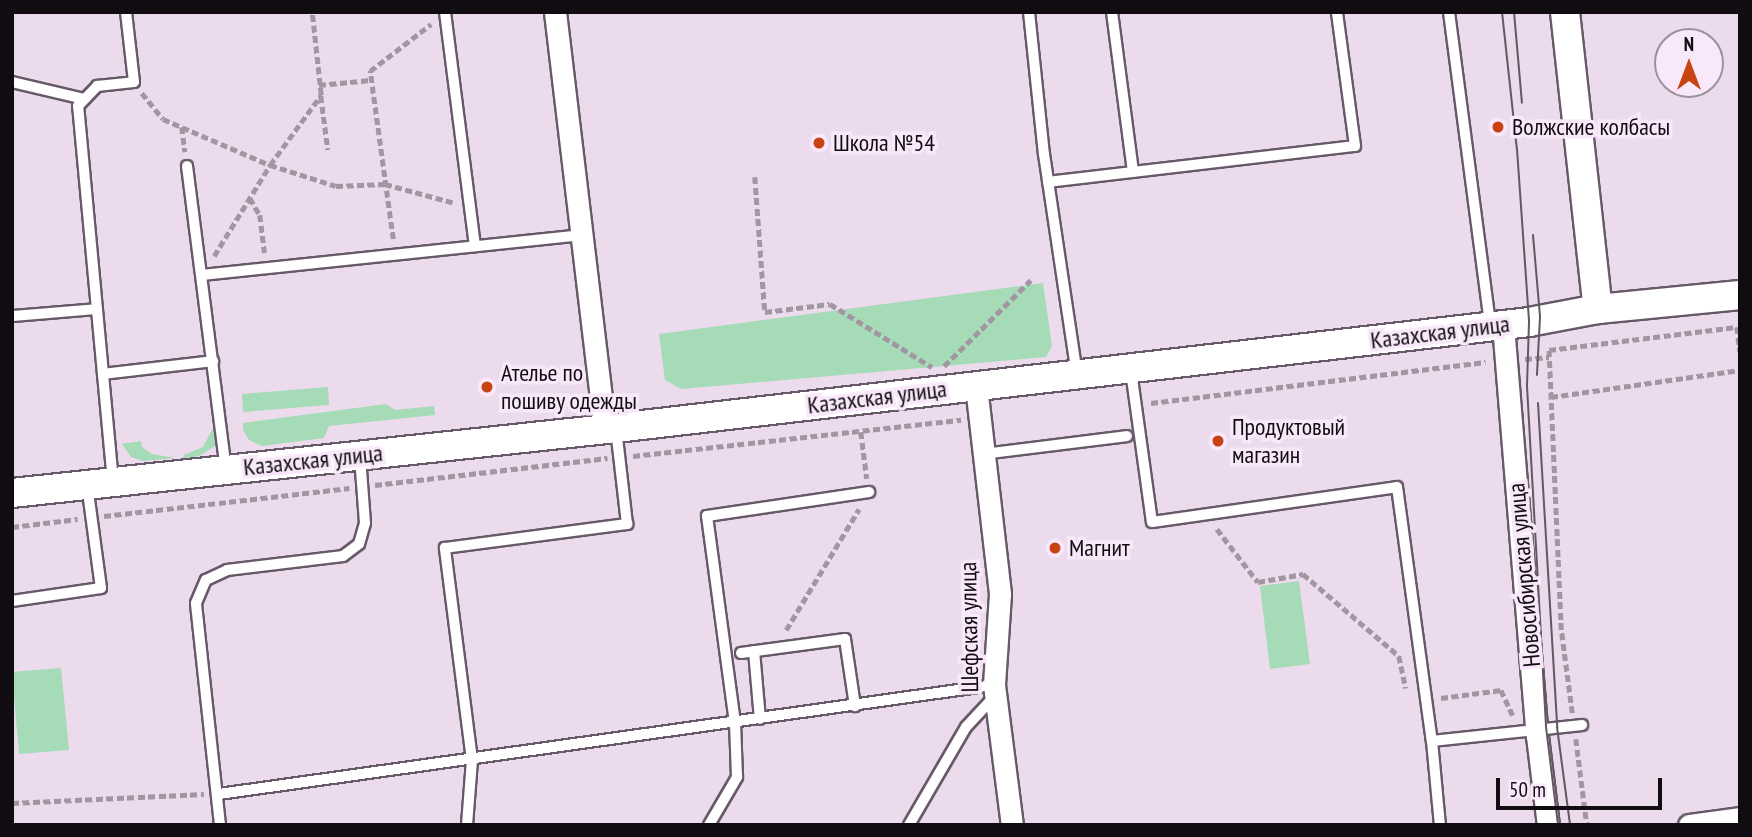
<!DOCTYPE html>
<meta charset="utf-8">
<style>
body{margin:0}
#map{position:relative;width:1752px;height:837px;overflow:hidden;background:#ebdbec;font-family:"PT Sans Narrow",sans-serif}
div>[style]{position:absolute}
.green>*{inset:0;background:#a5dbb7}
.path>*{height:4.5px;margin-top:-2.25px;transform-origin:0;background:repeating-linear-gradient(90deg,#a296a3 0 7px,transparent 0 10.5px)}
.roads{filter:drop-shadow(2px 0 #675968) drop-shadow(-2px 0 #675968) drop-shadow(0 2px #675968) drop-shadow(0 -2px #675968)}
.lane>*{height:10px;margin:-5px;padding:0 5px;transform-origin:5px;border-radius:5px;background:#fff}
.street>*{height:21px;margin:-10.5px;padding:0 10.5px;transform-origin:10.5px;border-radius:10.5px;background:#fff}
.secondary>*{height:28px;margin:-14px;padding:0 14px;transform-origin:14px;border-radius:14px;background:#fff}
.tram>*{height:2px;margin:-1px;padding:0 1px;transform-origin:1px;border-radius:1px;background:#615862}
.dots>*{width:19px;height:19px;translate:-50% -50%;box-sizing:border-box;border:4px solid #f8e8fa;border-radius:50%}
span{translate:-50% -50%;white-space:nowrap;text-align:center;line-height:1.15;-webkit-text-stroke:7px #f8e8fa;paint-order:stroke}
.poi-label{font-size:24px;color:#110c12}
.left{translate:0 -50%;text-align:left}
.street-label{font-size:24px;color:#110c12}
.frame{position:absolute;inset:0;border:14px solid #110c12;pointer-events:none}
.north{position:absolute;left:1654px;top:28px;width:70px;height:70px;box-sizing:border-box;background:#f8e8fa;border:2px solid #9c909d;border-radius:50%;rotate:0deg;font-size:19px;font-weight:700;line-height:28px;text-align:center;color:#110c12}
.north::after{content:'';display:block;margin:auto;width:24px;height:32px;background:#c94212;clip-path:polygon(50% 0,100% 100%,50% 72%,0 100%)}
.scale{position:absolute;left:1496px;top:778px;width:166px;height:32px;box-sizing:border-box;border:4px solid #110c12;border-top:0;padding-left:9px;font-size:21px;line-height:24px;white-space:nowrap;color:#110c12;-webkit-text-stroke:5px #f8e8fa;paint-order:stroke}
</style>
<div id="map">
<div class="green">
<i style="clip-path:polygon(1043px 283px,1052px 346px,1046px 357px,681px 389px,665px 380px,659px 334px)"></i>
<i style="clip-path:polygon(328px 387px,329px 405px,243px 412px,242px 394px)"></i>
<i style="clip-path:polygon(386px 404px,395px 410px,434px 406px,435px 415px,329px 426px,324px 438px,262px 446px,249px 440px,243px 430px,243px 423px)"></i>
<i style="clip-path:polygon(212px 430px,216px 430px,215px 446px,199px 456px,182px 459px,184px 455px,203px 447px)"></i>
<i style="clip-path:polygon(141px 441px,142px 447px,152px 454px,175px 458px,143px 461px,131px 457px,122px 444px)"></i>
<i style="clip-path:polygon(1299px 581px,1310px 664px,1270px 669px,1260px 586px)"></i>
<i style="clip-path:polygon(61px 668px,69px 750px,19px 754px,12px 672px)"></i>
</div>
<div class="path">
<i style="left:319px;top:85px;width:52px;rotate:-5.5deg"></i>
<i style="left:142px;top:93px;width:33px;rotate:51deg"></i>
<i style="left:163px;top:119px;width:116px;rotate:23.3deg"></i>
<i style="left:270px;top:165px;width:69px;rotate:17.7deg"></i>
<i style="left:336px;top:186px;width:49px;rotate:-2.3deg"></i>
<i style="left:385px;top:184px;width:73px;rotate:15.2deg"></i>
<i style="left:321px;top:96px;width:54px;rotate:82.6deg"></i>
<i style="left:182px;top:127px;width:25px;rotate:83deg"></i>
<i style="left:755px;top:177px;width:135px;rotate:85.8deg"></i>
<i style="left:765px;top:312px;width:65px;rotate:-7deg"></i>
<i style="left:830px;top:304px;width:120px;rotate:31.7deg"></i>
<i style="left:250px;top:198px;width:20px;rotate:60deg"></i>
<i style="left:260px;top:215px;width:38px;rotate:83deg"></i>
<i style="left:393px;top:239px;width:170px;rotate:-97.8deg"></i>
<i style="left:370px;top:71px;width:77px;rotate:-37.6deg"></i>
<i style="left:214px;top:256px;width:107px;rotate:-58.4deg"></i>
<i style="left:270px;top:165px;width:87px;rotate:-53.9deg"></i>
<i style="left:321px;top:95px;width:83px;rotate:-96.2deg"></i>
<i style="left:1525px;top:359px;width:24px;rotate:-5deg"></i>
<i style="left:944px;top:366px;width:122px;rotate:-44.7deg"></i>
<i style="left:1551px;top:397px;width:191px;rotate:-8.1deg"></i>
<i style="left:1151px;top:403px;width:337px;rotate:-7deg"></i>
<i style="left:861px;top:432px;width:47px;rotate:82.7deg"></i>
<i style="left:633px;top:456px;width:330px;rotate:-6.3deg"></i>
<i style="left:375px;top:485px;width:234px;rotate:-6.6deg"></i>
<i style="left:104px;top:516px;width:247px;rotate:-6.5deg"></i>
<i style="left:12px;top:527px;width:66px;rotate:-6.9deg"></i>
<i style="left:1217px;top:529px;width:67px;rotate:52.3deg"></i>
<i style="left:1258px;top:582px;width:46px;rotate:-10.1deg"></i>
<i style="left:1303px;top:574px;width:126px;rotate:40.5deg"></i>
<i style="left:1399px;top:656px;width:33px;rotate:78deg"></i>
<i style="left:786px;top:630px;width:141px;rotate:-58.9deg"></i>
<i style="left:1441px;top:698px;width:61px;rotate:-7.6deg"></i>
<i style="left:1501px;top:690px;width:29px;rotate:65deg"></i>
<i style="left:1572px;top:713px;width:84px;rotate:-97.5deg"></i>
<i style="left:1561px;top:630px;width:280px;rotate:-92.5deg"></i>
<i style="left:1549px;top:350px;width:189px;rotate:-7deg"></i>
<i style="left:1737px;top:327px;width:25px;rotate:83deg"></i>
<i style="left:1576px;top:739px;width:87px;rotate:82.7deg"></i>
<i style="left:12px;top:803px;width:192px;rotate:-2.7deg"></i>
</div>
<div class="roads">
<div class="lane">
<i style="left:445px;top:12px;width:236px;rotate:82.7deg"></i>
<i style="left:1029px;top:12px;width:143px;rotate:84deg"></i>
<i style="left:1044px;top:154px;width:222px;rotate:81.5deg"></i>
<i style="left:1112px;top:12px;width:161px;rotate:82.5deg"></i>
<i style="left:1449px;top:12px;width:316px;rotate:82.5deg"></i>
<i style="left:12px;top:82px;width:74px;rotate:13.3deg"></i>
<i style="left:187px;top:166px;width:306px;rotate:82.7deg"></i>
<i style="left:1048px;top:182px;width:309px;rotate:-6.7deg"></i>
<i style="left:1355px;top:146px;width:135px;rotate:-97.7deg"></i>
<i style="left:202px;top:275px;width:380px;rotate:-6deg"></i>
<i style="left:12px;top:316px;width:85px;rotate:-4.7deg"></i>
<i style="left:1131px;top:371px;width:152px;rotate:82.1deg"></i>
<i style="left:1152px;top:522px;width:247px;rotate:-8.1deg"></i>
<i style="left:1397px;top:487px;width:256px;rotate:82.2deg"></i>
<i style="left:1432px;top:741px;width:151px;rotate:-6.1deg"></i>
<i style="left:103px;top:374px;width:111px;rotate:-6.7deg"></i>
<i style="left:983px;top:454px;width:145px;rotate:-7.1deg"></i>
<i style="left:113px;top:482px;width:378px;rotate:-95.3deg"></i>
<i style="left:78px;top:106px;width:28px;rotate:-46deg"></i>
<i style="left:97px;top:86px;width:37px;rotate:-6deg"></i>
<i style="left:134px;top:82px;width:70px;rotate:-96.5deg"></i>
<i style="left:12px;top:601px;width:90px;rotate:-8.3deg"></i>
<i style="left:101px;top:588px;width:104px;rotate:-97.7deg"></i>
<i style="left:754px;top:651px;width:68px;rotate:85deg"></i>
<i style="left:741px;top:653px;width:105px;rotate:-7.7deg"></i>
<i style="left:845px;top:639px;width:68px;rotate:81.5deg"></i>
<i style="left:1432px;top:741px;width:84px;rotate:84.6deg"></i>
<i style="left:219px;top:794px;width:783px;rotate:-8.01deg"></i>
<i style="left:220px;top:825px;width:223px;rotate:-96.2deg"></i>
<i style="left:196px;top:603px;width:25px;rotate:-67deg"></i>
<i style="left:206px;top:580px;width:23px;rotate:-25deg"></i>
<i style="left:227px;top:570px;width:117px;rotate:-6.9deg"></i>
<i style="left:343px;top:556px;width:20px;rotate:-37deg"></i>
<i style="left:359px;top:544px;width:22px;rotate:-74deg"></i>
<i style="left:365px;top:523px;width:67px;rotate:-94.3deg"></i>
<i style="left:467px;top:825px;width:65px;rotate:-85.6deg"></i>
<i style="left:472px;top:760px;width:214px;rotate:-97.3deg"></i>
<i style="left:445px;top:548px;width:184px;rotate:-7.5deg"></i>
<i style="left:627px;top:524px;width:96px;rotate:-96.6deg"></i>
<i style="left:709px;top:825px;width:56px;rotate:-59.7deg"></i>
<i style="left:737px;top:777px;width:54px;rotate:-92.1deg"></i>
<i style="left:735px;top:723px;width:209px;rotate:-97.7deg"></i>
<i style="left:707px;top:516px;width:164px;rotate:-8.4deg"></i>
<i style="left:909px;top:825px;width:113px;rotate:-59.8deg"></i>
<i style="left:966px;top:727px;width:41px;rotate:-47deg"></i>
</div>
<div class="street">
<i style="left:555px;top:12px;width:420px;rotate:83.2deg"></i>
<i style="left:1503px;top:325px;width:412px;rotate:85.3deg"></i>
<i style="left:1537px;top:736px;width:90px;rotate:83deg"></i>
<i style="left:976px;top:386px;width:209px;rotate:83.4deg"></i>
<i style="left:1000px;top:594px;width:91px;rotate:93.8deg"></i>
<i style="left:994px;top:685px;width:141px;rotate:82.7deg"></i>
<i style="left:1689px;top:825px;width:51px;rotate:-7.8deg"></i>
</div>
<div class="secondary">
<i style="left:1565px;top:12px;width:299px;rotate:83.7deg"></i>
<i style="left:12px;top:493px;width:607px;rotate:-6.14deg"></i>
<i style="left:616px;top:428px;width:919px;rotate:-6.62deg"></i>
<i style="left:1529px;top:322px;width:70px;rotate:-10.7deg"></i>
<i style="left:1598px;top:309px;width:143px;rotate:-5.6deg"></i>
</div>
</div>
<div class="tram">
<i style="left:1502px;top:12px;width:138px;rotate:83.8deg"></i>
<i style="left:1517px;top:149px;width:173px;rotate:86deg"></i>
<i style="left:1529px;top:322px;width:64px;rotate:91.8deg"></i>
<i style="left:1527px;top:386px;width:342px;rotate:86.8deg"></i>
<i style="left:1546px;top:727px;width:99px;rotate:83deg"></i>
<i style="left:1514px;top:12px;width:91px;rotate:85deg"></i>
<i style="left:1533px;top:235px;width:82px;rotate:85.1deg"></i>
<i style="left:1540px;top:317px;width:58px;rotate:93deg"></i>
<i style="left:1538px;top:403px;width:325px;rotate:86.6deg"></i>
<i style="left:1557px;top:727px;width:99px;rotate:82.4deg"></i>
</div>
<div class="dots">
<i style="left:1498px;top:127px;background:#c94212"></i>
<i style="left:819px;top:143px;background:#c94212"></i>
<i style="left:487px;top:387px;background:#c94212"></i>
<i style="left:1218px;top:441px;background:#c94212"></i>
<i style="left:1055px;top:548px;background:#c94212"></i>
</div>
<div class="poi-label">
<span class="left" style="left:1512px;top:127px">Волжские колбасы</span>
<span class="left" style="left:833px;top:143px">Школа №54</span>
<span class="left" style="left:501px;top:387px">Ателье по<br>пошиву одежды</span>
<span class="left" style="left:1232px;top:441px">Продуктовый<br>магазин</span>
<span class="left" style="left:1069px;top:548px">Магнит</span>
</div>
<div class="street-label">
<span style="left:1440px;top:332px;rotate:-7deg">Казахская улица</span>
<span style="left:877px;top:397px;rotate:-7deg">Казахская улица</span>
<span style="left:313px;top:460px;rotate:-6deg">Казахская улица</span>
<span style="left:1524px;top:575px;rotate:-95deg">Новосибирская улица</span>
<span style="left:969px;top:627px;rotate:-91deg">Шефская улица</span>
</div>
<div class="frame"></div>
<div class="north">N</div>
<div class="scale">50 m</div>
</div>
